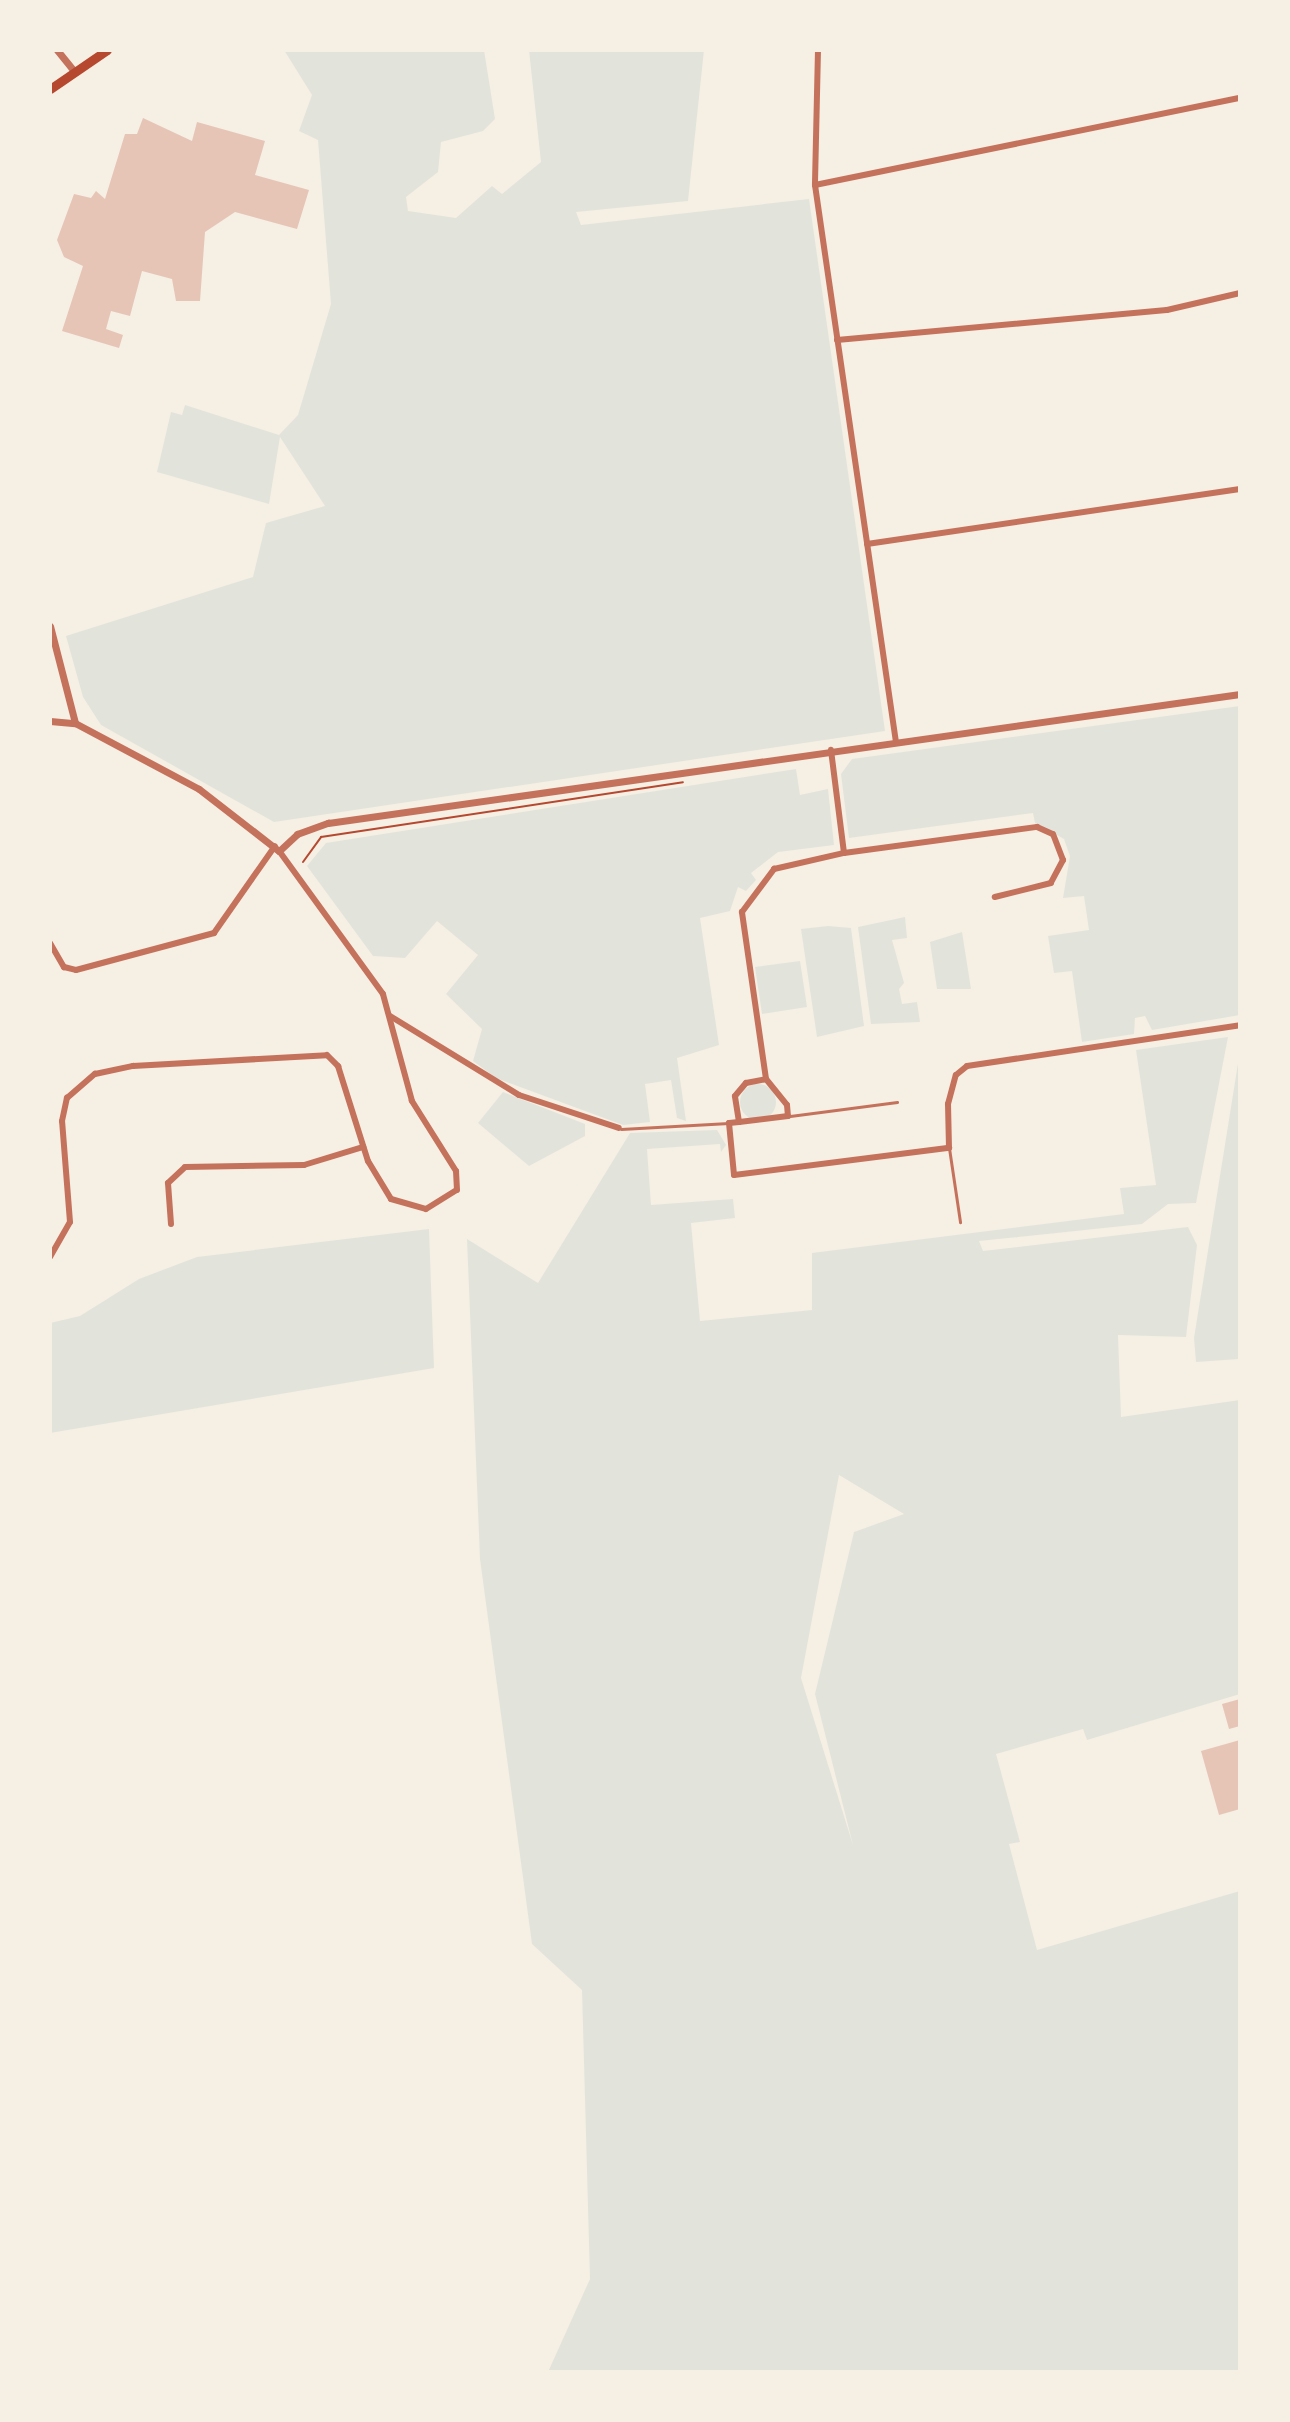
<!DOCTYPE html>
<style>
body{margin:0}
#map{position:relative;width:1290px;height:2422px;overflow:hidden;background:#f6efe4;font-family:"Source Sans 3",sans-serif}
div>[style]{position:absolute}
.green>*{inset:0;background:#e2e4dc}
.round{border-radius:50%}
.building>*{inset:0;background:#e6c5b7}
.path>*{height:2px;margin:-1px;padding:0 1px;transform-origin:1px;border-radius:1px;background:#b5482f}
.service>*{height:3px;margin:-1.5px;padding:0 1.5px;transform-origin:1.5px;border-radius:1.5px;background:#c5725c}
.minor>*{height:6px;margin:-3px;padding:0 3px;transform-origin:3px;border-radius:3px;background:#c5725c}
.tertiary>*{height:7px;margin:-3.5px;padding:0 3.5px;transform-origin:3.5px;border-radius:3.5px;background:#c5725c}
.primary>*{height:9px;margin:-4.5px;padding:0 4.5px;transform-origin:4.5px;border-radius:4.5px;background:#b5482f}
span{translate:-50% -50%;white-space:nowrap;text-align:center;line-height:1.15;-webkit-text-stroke:6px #f6efe4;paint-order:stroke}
.frame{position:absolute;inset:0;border:52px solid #f6efe4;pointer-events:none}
</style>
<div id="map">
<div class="green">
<i style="clip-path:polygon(284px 50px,484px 50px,495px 119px,483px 131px,441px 142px,438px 172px,406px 197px,408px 211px,456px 218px,492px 186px,502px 194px,541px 162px,529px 50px,704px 50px,688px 201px,576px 212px,581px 225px,809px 199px,885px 731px,274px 822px,101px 725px,83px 697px,66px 636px,253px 577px,266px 523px,325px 506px,280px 437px,269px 504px,157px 472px,171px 412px,182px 415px,185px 405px,279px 435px,298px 415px,331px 304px,318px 140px,299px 131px,312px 95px)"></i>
<i style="clip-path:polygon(1240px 706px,1240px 1015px,1152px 1030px,1145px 1016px,1135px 1018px,1134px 1034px,1082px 1042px,1072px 971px,1054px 973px,1048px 936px,1089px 930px,1084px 896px,1063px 898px,1070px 856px,1064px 839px,1035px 823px,1033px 813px,849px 838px,841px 774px,852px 759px)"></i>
<i style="clip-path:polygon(796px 769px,800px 795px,828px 789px,834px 845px,778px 852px,751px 873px,756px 880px,746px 891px,738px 887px,730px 911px,700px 918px,719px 1045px,677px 1058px,686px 1121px,677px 1118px,671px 1080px,645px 1084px,650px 1122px,623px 1125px,496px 1078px,473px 1061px,482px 1029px,446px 994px,478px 955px,437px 921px,405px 958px,373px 956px,307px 866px,326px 843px)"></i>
<i style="clip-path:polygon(905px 917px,907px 938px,892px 940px,904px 983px,899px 989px,902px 1004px,917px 1002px,920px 1022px,871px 1024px,858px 927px)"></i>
<i style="clip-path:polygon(828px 926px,851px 928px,864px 1026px,817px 1037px,801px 929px)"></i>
<i style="clip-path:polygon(962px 932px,971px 989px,937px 989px,930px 942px)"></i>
<i style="clip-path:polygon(800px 961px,807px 1007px,762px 1014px,755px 967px)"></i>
<i style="clip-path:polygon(evenodd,1228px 1037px,1196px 1203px,1168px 1204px,1142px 1224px,979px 1241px,983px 1251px,1188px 1227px,1197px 1245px,1186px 1337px,1118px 1335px,1121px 1417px,1240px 1400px,1240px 1694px,1087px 1740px,1083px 1729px,996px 1754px,1020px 1842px,1009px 1844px,1037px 1950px,1240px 1891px,1240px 2372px,548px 2372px,590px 2279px,582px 1990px,532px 1944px,480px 1559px,467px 1239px,538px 1283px,630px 1133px,717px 1130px,726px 1145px,721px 1152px,720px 1144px,647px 1149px,651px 1205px,733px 1199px,735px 1218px,691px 1223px,700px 1321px,812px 1310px,812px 1253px,1124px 1214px,1120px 1188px,1156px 1185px,1136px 1050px,1228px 1037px,839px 1475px,904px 1514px,854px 1532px,815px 1694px,853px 1845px,801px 1678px,839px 1475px)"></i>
<i style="clip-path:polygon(1240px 1051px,1240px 1367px,1238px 1359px,1196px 1362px,1194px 1338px)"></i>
<i class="round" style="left:740px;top:1084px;width:36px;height:36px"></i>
<i style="clip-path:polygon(503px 1092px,585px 1124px,585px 1136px,529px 1166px,478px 1123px)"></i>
<i style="clip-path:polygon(429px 1229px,434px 1368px,50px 1433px,50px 1323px,80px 1316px,139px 1279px,197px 1257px)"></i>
</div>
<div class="building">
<i style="clip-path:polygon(143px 118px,192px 141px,197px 122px,265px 141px,255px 175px,309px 190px,297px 229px,235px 212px,205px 232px,200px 301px,176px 301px,172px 279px,142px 271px,130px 316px,111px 311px,106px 329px,123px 335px,119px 348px,62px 331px,83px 266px,64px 257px,57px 240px,74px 194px,91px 198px,96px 191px,105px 199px,125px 134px,137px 134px)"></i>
<i style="clip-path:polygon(1240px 1699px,1240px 1726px,1229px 1729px,1222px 1704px)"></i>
<i style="clip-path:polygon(1240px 1740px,1240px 1809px,1219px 1815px,1201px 1751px)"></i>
</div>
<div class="path">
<i style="left:303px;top:862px;width:31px;rotate:-54deg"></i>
<i style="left:321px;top:837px;width:366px;rotate:-8.6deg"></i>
</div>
<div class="service">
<i style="left:790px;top:1116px;width:108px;rotate:-7.5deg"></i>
<i style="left:621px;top:1129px;width:108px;rotate:-3.2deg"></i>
<i style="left:949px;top:1148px;width:75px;rotate:81.5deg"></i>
</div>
<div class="minor">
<i style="left:818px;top:50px;width:135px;rotate:91.3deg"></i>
<i style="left:815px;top:185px;width:563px;rotate:81.73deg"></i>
<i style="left:815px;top:185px;width:434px;rotate:-11.6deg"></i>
<i style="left:837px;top:340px;width:331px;rotate:-5.2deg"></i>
<i style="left:1167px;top:310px;width:75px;rotate:-13.1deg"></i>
<i style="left:867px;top:544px;width:377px;rotate:-8.4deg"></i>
<i style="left:844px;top:853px;width:195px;rotate:-7.7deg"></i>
<i style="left:1037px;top:827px;width:17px;rotate:24deg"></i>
<i style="left:1053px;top:834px;width:28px;rotate:69deg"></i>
<i style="left:1063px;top:860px;width:26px;rotate:118deg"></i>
<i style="left:1051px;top:883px;width:58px;rotate:166deg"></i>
<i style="left:50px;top:943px;width:28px;rotate:60deg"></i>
<i style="left:64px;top:967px;width:12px;rotate:14deg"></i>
<i style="left:76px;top:970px;width:143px;rotate:-15deg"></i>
<i style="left:214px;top:933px;width:106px;rotate:-55deg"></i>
<i style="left:390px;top:1016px;width:151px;rotate:31.5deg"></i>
<i style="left:519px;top:1095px;width:105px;rotate:18.3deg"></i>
<i style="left:766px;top:1079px;width:169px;rotate:-98.2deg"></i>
<i style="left:742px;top:912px;width:54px;rotate:-53.3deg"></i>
<i style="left:774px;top:869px;width:72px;rotate:-12.9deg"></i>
<i style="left:844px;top:853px;width:104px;rotate:-97.2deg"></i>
<i style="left:739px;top:1122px;width:26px;rotate:-99deg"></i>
<i style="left:735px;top:1096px;width:17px;rotate:-50deg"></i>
<i style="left:746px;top:1083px;width:20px;rotate:-11deg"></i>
<i style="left:766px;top:1079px;width:33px;rotate:51deg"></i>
<i style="left:787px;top:1105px;width:11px;rotate:85deg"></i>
<i style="left:788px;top:1116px;width:49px;rotate:173deg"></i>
<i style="left:739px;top:1122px;width:10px;rotate:174deg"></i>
<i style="left:729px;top:1123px;width:52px;rotate:84.5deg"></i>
<i style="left:734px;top:1175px;width:217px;rotate:-7.2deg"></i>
<i style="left:949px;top:1148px;width:44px;rotate:-91.3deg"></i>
<i style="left:948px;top:1104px;width:30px;rotate:-75deg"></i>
<i style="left:956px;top:1075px;width:14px;rotate:-39deg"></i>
<i style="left:967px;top:1066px;width:276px;rotate:-8.5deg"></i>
<i style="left:171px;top:1224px;width:41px;rotate:-94.2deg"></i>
<i style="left:168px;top:1183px;width:23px;rotate:-43deg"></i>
<i style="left:185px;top:1167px;width:119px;rotate:-1deg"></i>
<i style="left:304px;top:1165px;width:62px;rotate:-17deg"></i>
<i style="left:50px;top:1257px;width:40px;rotate:-60.3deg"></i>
<i style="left:70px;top:1222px;width:101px;rotate:-94.5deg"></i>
<i style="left:62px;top:1121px;width:24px;rotate:-78deg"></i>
<i style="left:67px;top:1098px;width:37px;rotate:-41deg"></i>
<i style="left:95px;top:1074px;width:39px;rotate:-12deg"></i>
<i style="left:133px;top:1066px;width:194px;rotate:-3.2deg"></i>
<i style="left:327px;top:1055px;width:16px;rotate:45deg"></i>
<i style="left:338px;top:1066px;width:100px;rotate:72.5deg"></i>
<i style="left:368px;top:1161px;width:44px;rotate:58.8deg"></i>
<i style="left:391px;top:1199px;width:36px;rotate:16deg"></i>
<i style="left:426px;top:1209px;width:36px;rotate:-32deg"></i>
<i style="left:457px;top:1190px;width:19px;rotate:-93deg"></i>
<i style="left:456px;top:1171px;width:83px;rotate:-122.2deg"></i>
<i style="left:412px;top:1101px;width:111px;rotate:-105.2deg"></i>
<i style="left:383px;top:994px;width:177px;rotate:-126deg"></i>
</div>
<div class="tertiary">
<i style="left:57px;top:50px;width:28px;rotate:51deg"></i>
<i style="left:50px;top:626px;width:100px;rotate:75.5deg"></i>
<i style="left:50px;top:721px;width:25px;rotate:5deg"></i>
<i style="left:75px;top:723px;width:140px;rotate:28deg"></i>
<i style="left:199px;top:789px;width:101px;rotate:37.8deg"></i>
<i style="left:279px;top:851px;width:25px;rotate:-43deg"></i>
<i style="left:297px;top:834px;width:33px;rotate:-20deg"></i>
<i style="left:328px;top:823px;width:921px;rotate:-8.05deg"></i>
</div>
<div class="primary">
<i style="left:50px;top:89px;width:69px;rotate:-34.4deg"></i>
</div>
<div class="frame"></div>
</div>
